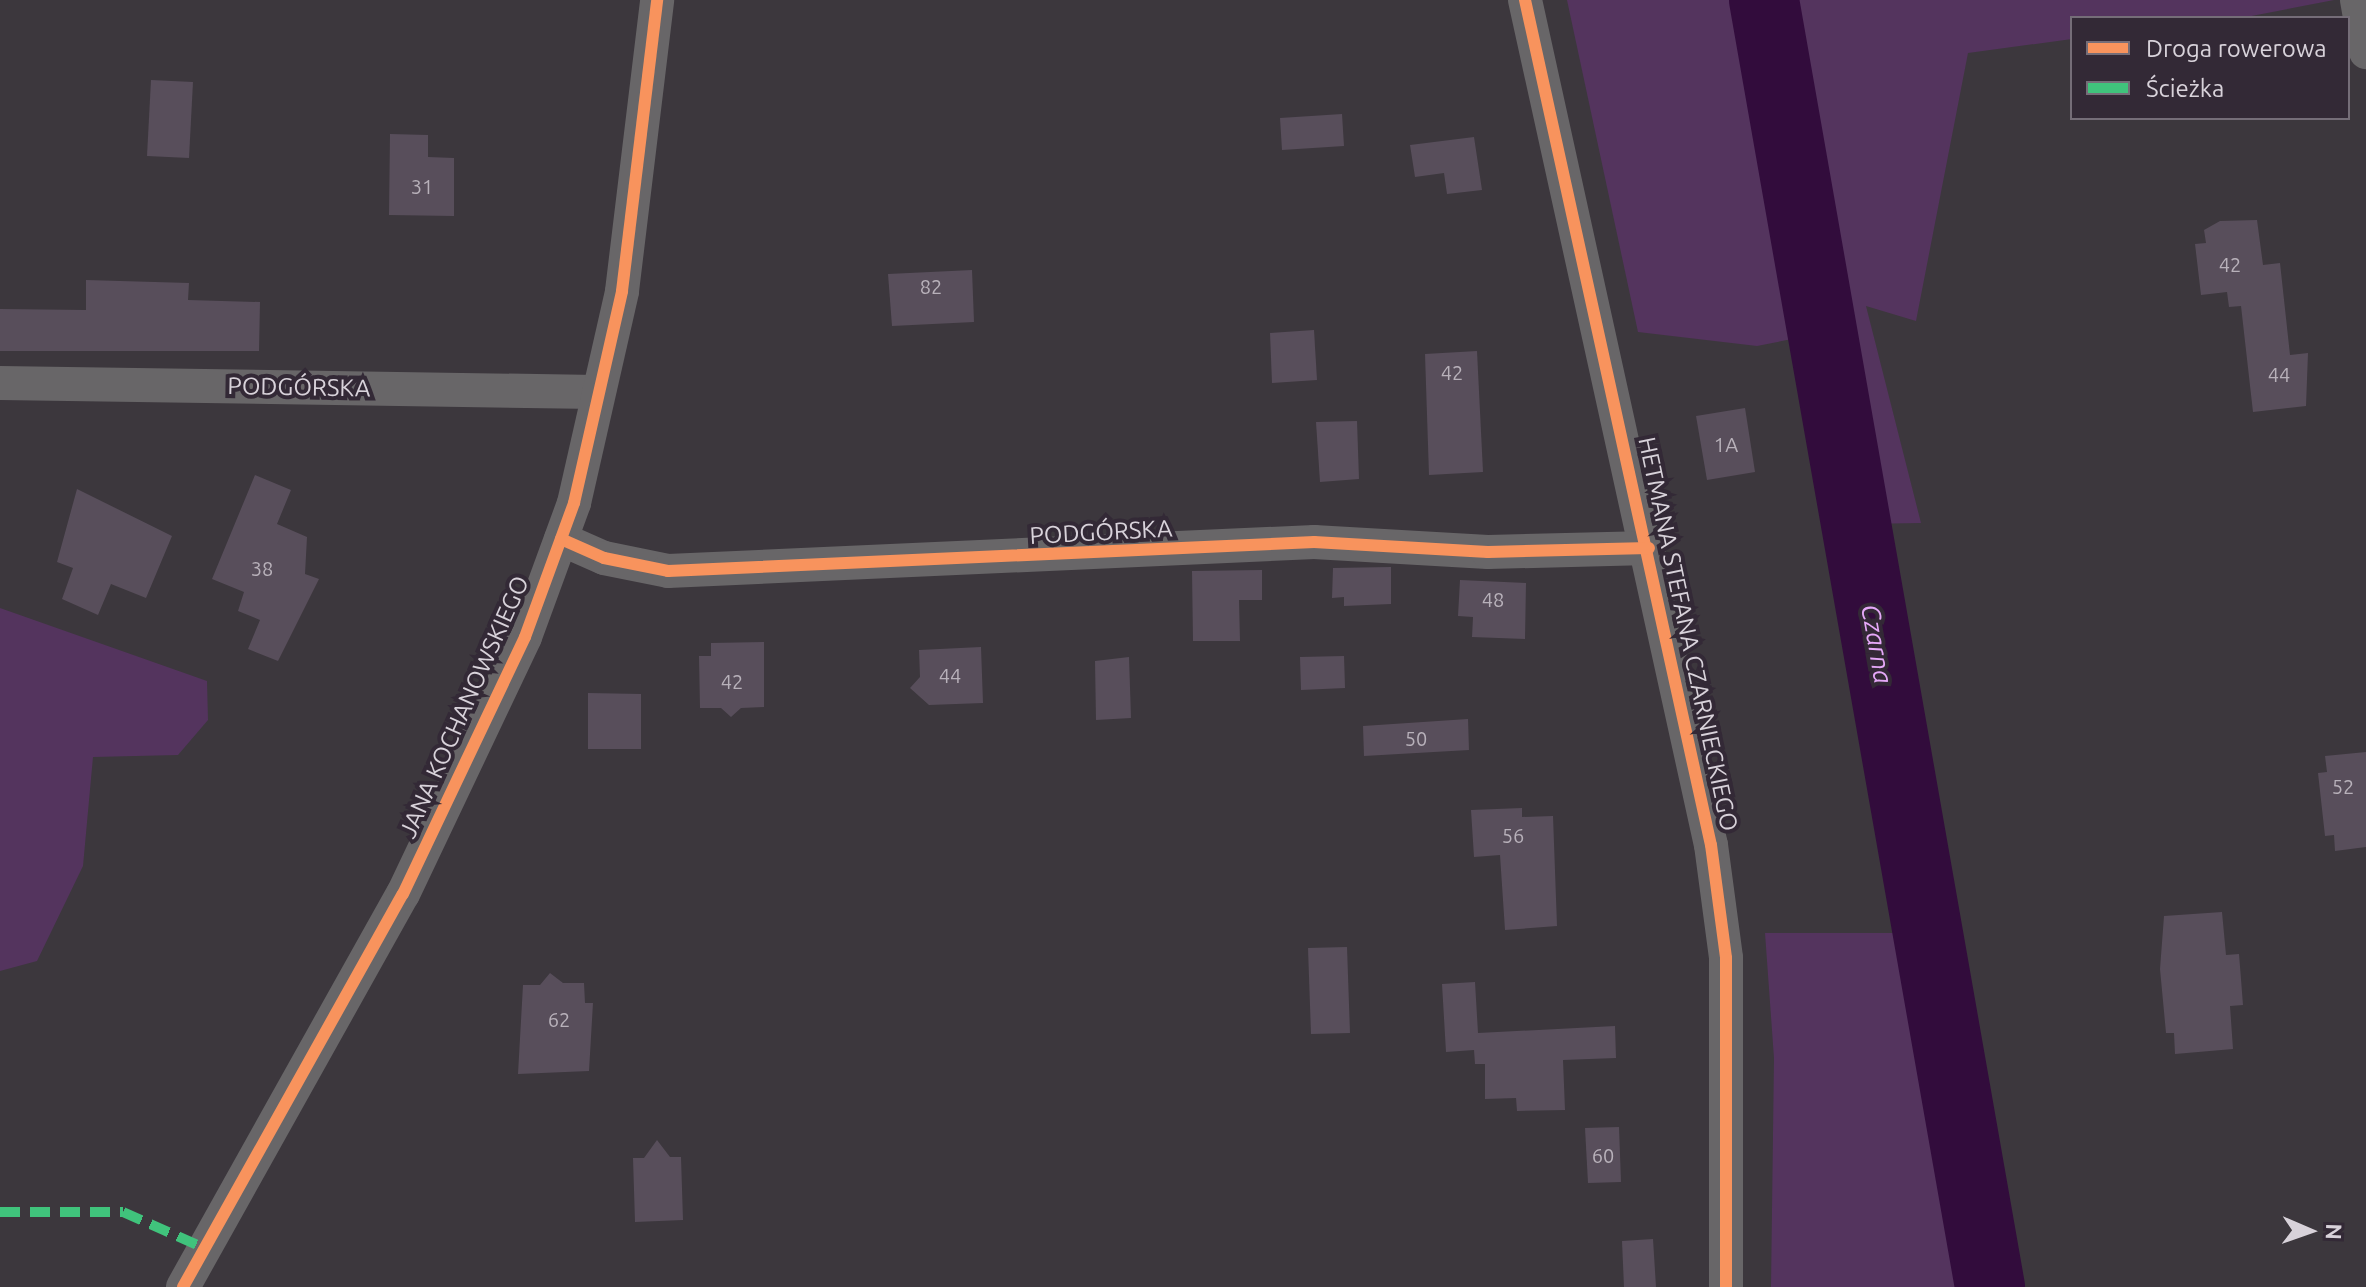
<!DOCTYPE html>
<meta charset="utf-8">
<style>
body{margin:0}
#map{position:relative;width:2366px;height:1287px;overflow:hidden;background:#3c373d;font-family:Ubuntu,sans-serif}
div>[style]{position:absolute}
.green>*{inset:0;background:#54345e}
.river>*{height:70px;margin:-35px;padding:0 35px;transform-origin:35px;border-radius:35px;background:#320c3c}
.building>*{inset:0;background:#584e5b}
.minor>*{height:34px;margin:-17px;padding:0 17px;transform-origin:17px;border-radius:17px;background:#686668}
.quiet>*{height:10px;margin-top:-5px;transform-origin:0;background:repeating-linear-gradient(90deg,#40c37c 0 20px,transparent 0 30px)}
.cycleway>*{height:12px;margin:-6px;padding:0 6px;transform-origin:6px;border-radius:6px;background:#f8935d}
span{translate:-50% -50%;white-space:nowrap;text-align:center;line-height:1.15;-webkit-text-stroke:8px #332936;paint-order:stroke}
.number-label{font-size:20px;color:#b8b1ba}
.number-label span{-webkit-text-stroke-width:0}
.street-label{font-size:24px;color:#d8d2da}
.water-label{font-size:26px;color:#e5a8f8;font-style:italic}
.legend{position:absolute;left:2070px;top:16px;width:280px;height:104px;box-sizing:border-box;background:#332936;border:2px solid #756d78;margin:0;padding:10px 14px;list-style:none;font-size:24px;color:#d8d2da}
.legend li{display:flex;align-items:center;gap:16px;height:40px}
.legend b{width:40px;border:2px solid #756d78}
.north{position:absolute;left:2270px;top:1191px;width:80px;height:80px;-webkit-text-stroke:6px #332936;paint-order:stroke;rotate:92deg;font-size:22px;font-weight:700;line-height:32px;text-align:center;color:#d8d2da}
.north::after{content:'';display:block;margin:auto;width:28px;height:36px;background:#d8d2da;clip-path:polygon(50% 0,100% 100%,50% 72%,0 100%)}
</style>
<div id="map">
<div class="green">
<i style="clip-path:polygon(1567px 0,1752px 0,1812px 335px,1757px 346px,1638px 332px)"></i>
<i style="clip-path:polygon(1776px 0,2334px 0,2241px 18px,2072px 18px,2072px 39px,1968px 53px,1916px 321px,1866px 306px,1921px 523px,1863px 524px)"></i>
<i style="clip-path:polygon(0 608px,207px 681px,208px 720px,178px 755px,93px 757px,83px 866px,37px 961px,0 971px)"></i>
<i style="clip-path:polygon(1765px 933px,1915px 933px,1961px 1287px,1771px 1287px,1774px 1058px)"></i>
</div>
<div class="river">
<i style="left:1764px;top:0;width:1307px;rotate:80.04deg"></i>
</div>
<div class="building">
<i style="clip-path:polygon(151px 80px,193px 82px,189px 158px,147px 156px)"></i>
<i style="clip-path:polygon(1342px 114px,1344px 146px,1282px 150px,1280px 118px)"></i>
<i style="clip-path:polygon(390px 134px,428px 135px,428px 157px,454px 158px,454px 216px,389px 215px)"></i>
<i style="clip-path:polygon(1474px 137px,1482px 190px,1447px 194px,1444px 173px,1415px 177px,1410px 145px)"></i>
<i style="clip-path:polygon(2257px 220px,2263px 265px,2280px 263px,2290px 355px,2308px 353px,2306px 406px,2253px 412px,2241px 306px,2229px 307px,2227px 292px,2201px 295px,2195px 244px,2206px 243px,2204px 230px,2220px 221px)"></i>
<i style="clip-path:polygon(972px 270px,974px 322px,892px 326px,888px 274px)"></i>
<i style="clip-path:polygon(86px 280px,189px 283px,188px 300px,260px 302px,259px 351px,0 351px,0 309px,86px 310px)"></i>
<i style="clip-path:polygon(1314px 330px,1317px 380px,1272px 383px,1270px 333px)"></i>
<i style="clip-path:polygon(1477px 351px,1483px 472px,1429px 475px,1425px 354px)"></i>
<i style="clip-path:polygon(1745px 408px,1755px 472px,1707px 480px,1696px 416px)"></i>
<i style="clip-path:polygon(1357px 421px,1359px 479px,1320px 482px,1316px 422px)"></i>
<i style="clip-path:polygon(255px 475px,291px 490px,277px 524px,307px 537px,305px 574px,319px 579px,278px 661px,248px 649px,260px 620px,238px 611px,244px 592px,212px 579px)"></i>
<i style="clip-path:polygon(77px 489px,172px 536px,146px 598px,111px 584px,98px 615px,62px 599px,73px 568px,57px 562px)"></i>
<i style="clip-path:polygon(1391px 567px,1391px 604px,1344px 606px,1344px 597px,1332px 598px,1333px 568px)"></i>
<i style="clip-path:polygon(1262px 570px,1262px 600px,1239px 600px,1240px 641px,1193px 641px,1192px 571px)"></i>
<i style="clip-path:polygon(1460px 580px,1526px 583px,1525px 639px,1472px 637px,1473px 617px,1458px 616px)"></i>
<i style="clip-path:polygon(764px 642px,764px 707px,741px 708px,731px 717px,721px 708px,700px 708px,699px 656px,711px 656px,711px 643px)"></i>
<i style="clip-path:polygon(981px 647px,983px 703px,929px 705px,910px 688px,920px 677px,919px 650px)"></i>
<i style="clip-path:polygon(1344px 656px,1345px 688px,1301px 690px,1300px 657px)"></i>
<i style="clip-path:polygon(1129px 657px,1131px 718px,1096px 720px,1095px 661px)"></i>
<i style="clip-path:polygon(588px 693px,641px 694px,641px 749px,588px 749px)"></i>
<i style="clip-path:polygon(1468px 719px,1469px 750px,1364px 756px,1363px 726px)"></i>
<i style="clip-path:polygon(2366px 752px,2366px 847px,2335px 851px,2334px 835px,2325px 836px,2318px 773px,2327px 772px,2325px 756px)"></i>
<i style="clip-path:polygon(1522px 808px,1522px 817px,1553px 816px,1557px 926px,1505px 930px,1500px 855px,1474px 857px,1471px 810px)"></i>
<i style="clip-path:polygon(2222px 912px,2226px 955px,2239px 954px,2241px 979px,2243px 1005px,2230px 1006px,2233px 1049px,2175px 1054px,2174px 1033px,2166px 1033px,2160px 969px,2164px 916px)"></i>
<i style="clip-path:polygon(1347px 947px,1350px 1033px,1311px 1034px,1308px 948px)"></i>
<i style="clip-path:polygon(550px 973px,563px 983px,584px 983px,585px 1003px,593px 1003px,589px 1071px,518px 1074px,523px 985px,540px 985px)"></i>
<i style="clip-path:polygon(1475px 982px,1478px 1033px,1615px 1026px,1616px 1058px,1563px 1060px,1565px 1110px,1517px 1111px,1516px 1098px,1485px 1099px,1485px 1064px,1475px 1064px,1474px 1050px,1446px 1052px,1442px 984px)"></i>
<i style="clip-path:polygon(1619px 1127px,1621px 1182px,1588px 1183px,1585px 1128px)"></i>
<i style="clip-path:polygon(657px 1140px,670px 1157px,681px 1157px,683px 1220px,635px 1222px,633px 1158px,644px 1158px)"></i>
<i style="clip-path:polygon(1653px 1239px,1656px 1287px,1624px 1287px,1622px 1241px)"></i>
</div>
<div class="minor">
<i style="left:1525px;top:0;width:865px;rotate:77.59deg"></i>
<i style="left:1711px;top:845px;width:114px;rotate:82.4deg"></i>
<i style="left:1726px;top:958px;width:329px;rotate:90deg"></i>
<i style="left:2357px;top:0;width:53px;rotate:80.2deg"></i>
<i style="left:0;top:383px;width:597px;rotate:0.86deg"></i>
<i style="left:561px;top:539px;width:47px;rotate:23.8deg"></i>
<i style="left:604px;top:558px;width:65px;rotate:11.5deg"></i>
<i style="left:668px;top:571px;width:647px;rotate:-2.57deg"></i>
<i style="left:1314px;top:542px;width:174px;rotate:3.3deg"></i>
<i style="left:1488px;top:552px;width:161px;rotate:-1.4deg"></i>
<i style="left:183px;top:1287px;width:450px;rotate:-60.8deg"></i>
<i style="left:403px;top:894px;width:284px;rotate:-64.6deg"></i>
<i style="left:525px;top:637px;width:143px;rotate:-69.9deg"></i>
<i style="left:574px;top:503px;width:217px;rotate:-77.2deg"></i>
<i style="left:622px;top:291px;width:293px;rotate:-83.1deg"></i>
</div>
<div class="quiet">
<i style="left:0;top:1212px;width:123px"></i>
<i style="left:123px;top:1212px;width:86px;rotate:23.9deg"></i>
</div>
<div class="cycleway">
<i style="left:1525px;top:0;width:865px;rotate:77.59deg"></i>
<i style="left:1711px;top:845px;width:114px;rotate:82.4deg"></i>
<i style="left:1726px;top:958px;width:329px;rotate:90deg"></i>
<i style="left:561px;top:539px;width:47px;rotate:23.8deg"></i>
<i style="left:604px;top:558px;width:65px;rotate:11.5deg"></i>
<i style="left:668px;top:571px;width:647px;rotate:-2.57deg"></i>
<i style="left:1314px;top:542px;width:174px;rotate:3.3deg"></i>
<i style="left:1488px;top:552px;width:161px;rotate:-1.4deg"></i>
<i style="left:183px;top:1287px;width:450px;rotate:-60.8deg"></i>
<i style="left:403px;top:894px;width:284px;rotate:-64.6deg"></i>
<i style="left:525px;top:637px;width:143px;rotate:-69.9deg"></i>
<i style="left:574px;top:503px;width:217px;rotate:-77.2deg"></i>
<i style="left:622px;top:291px;width:293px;rotate:-83.1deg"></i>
</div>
<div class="number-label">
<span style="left:422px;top:186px">31</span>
<span style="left:2230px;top:264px">42</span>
<span style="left:931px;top:286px">82</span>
<span style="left:1452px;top:372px">42</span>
<span style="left:2279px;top:374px">44</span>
<span style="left:1726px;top:444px">1A</span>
<span style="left:262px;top:568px">38</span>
<span style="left:1493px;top:599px">48</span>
<span style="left:950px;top:675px">44</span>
<span style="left:732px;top:681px">42</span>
<span style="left:1416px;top:738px">50</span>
<span style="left:2343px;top:786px">52</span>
<span style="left:1513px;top:835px">56</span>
<span style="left:559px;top:1019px">62</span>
<span style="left:1603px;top:1155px">60</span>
</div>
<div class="street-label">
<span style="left:299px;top:387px;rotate:1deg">PODGÓRSKA</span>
<span style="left:1101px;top:532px;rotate:-3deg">PODGÓRSKA</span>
<span style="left:1688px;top:634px;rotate:78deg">HETMANA STEFANA CZARNIECKIEGO</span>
<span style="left:464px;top:707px;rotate:-66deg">JANA KOCHANOWSKIEGO</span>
</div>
<div class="water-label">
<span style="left:1877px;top:644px;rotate:80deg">Czarna</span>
</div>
<ul class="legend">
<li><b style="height:10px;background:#f8935d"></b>Droga rowerowa</li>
<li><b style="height:10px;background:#40c37c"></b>Ścieżka</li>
</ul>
<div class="north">N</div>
</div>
